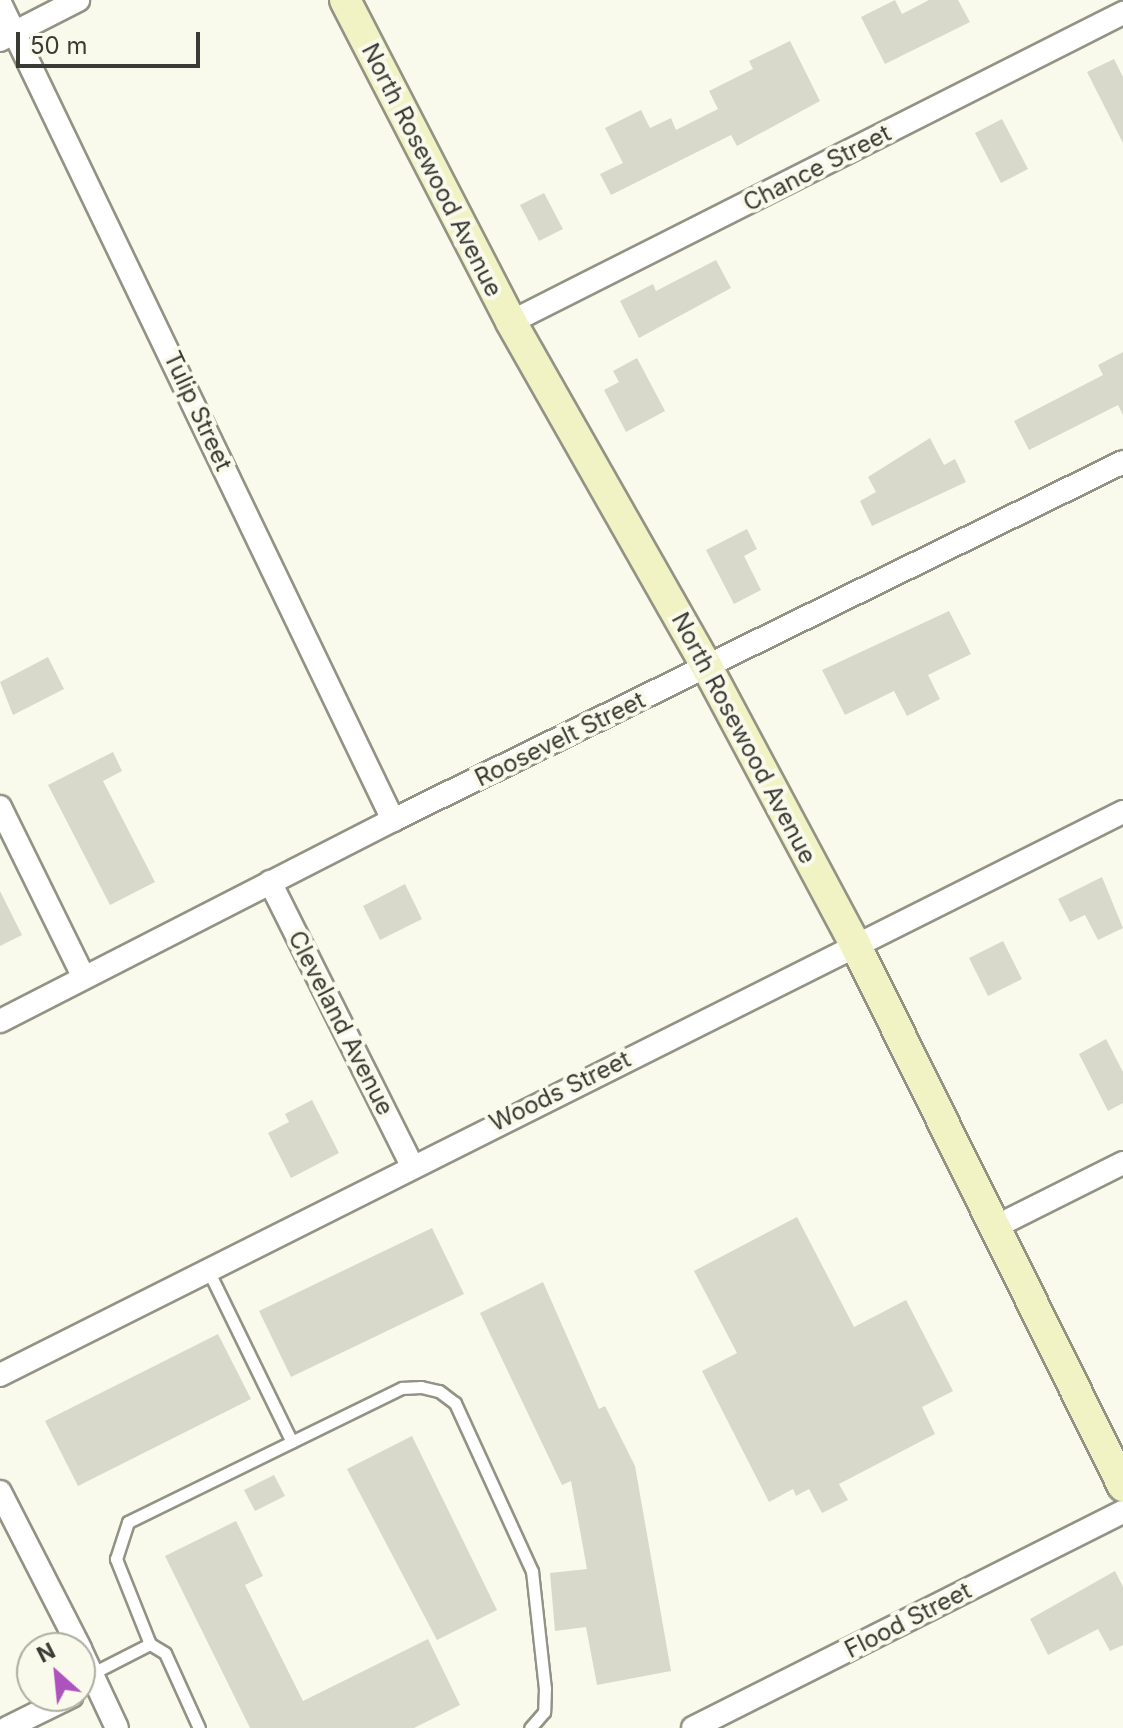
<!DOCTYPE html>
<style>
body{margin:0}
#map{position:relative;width:1123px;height:1728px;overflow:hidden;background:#f9faeb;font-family:Inter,sans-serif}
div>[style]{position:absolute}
.building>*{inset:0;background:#d8d9ca}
.roads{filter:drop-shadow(2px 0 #929385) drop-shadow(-2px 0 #929385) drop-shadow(0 2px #929385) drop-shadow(0 -2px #929385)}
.lane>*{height:11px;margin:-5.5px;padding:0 5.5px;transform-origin:5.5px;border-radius:5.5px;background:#fff}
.street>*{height:22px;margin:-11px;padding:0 11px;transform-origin:11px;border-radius:11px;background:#fff}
.secondary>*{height:30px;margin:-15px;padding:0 15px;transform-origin:15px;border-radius:15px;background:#f1f3c4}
span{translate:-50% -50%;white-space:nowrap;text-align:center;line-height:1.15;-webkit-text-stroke:8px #f9faeb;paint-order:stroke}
.street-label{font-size:24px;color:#3b3b35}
.north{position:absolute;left:16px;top:1632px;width:80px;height:80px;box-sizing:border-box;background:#f9faeb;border:2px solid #adaea2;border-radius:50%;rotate:333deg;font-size:22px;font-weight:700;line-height:32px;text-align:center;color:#3b3b35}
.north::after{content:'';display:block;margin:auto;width:28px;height:36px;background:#ae52be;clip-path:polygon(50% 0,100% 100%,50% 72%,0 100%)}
.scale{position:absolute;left:16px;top:32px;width:184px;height:36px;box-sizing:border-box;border:4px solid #3b3b35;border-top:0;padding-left:10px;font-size:24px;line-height:28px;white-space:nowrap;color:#3b3b35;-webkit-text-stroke:6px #f9faeb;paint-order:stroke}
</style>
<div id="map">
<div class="building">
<i style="clip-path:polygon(895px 0,902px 14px,929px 0,958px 0,970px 22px,885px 64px,861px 17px)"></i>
<i style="clip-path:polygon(790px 41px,820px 101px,737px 146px,731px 135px,611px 195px,600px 174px,623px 163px,605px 128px,641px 110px,650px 128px,671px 118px,676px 130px,718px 109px,709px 91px,753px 69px,749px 61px)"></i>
<i style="clip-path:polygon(1114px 59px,1123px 77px,1123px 143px,1087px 72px)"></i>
<i style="clip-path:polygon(1002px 119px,1028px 169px,1001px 183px,975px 133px)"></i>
<i style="clip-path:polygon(544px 193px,563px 229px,539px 241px,520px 205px)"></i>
<i style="clip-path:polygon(716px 260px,731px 288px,639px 338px,620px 301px,653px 284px,656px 291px)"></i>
<i style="clip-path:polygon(1123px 352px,1123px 415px,1118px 405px,1029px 450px,1014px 421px,1103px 375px,1098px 365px)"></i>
<i style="clip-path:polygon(637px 358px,665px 411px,626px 432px,604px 390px,619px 382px,613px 371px)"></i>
<i style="clip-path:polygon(930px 438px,944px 465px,955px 459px,966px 482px,872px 526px,860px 501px,876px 492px,868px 477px)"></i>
<i style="clip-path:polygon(747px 529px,757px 549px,744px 556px,761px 590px,734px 604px,706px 550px)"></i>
<i style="clip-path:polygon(949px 611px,971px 654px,928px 675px,940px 699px,907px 716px,894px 691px,845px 715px,822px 670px)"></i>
<i style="clip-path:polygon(48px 657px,64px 689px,13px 715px,0 682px)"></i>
<i style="clip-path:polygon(113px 752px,122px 771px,103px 781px,155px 882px,110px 905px,48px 785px)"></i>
<i style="clip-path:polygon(1102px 877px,1123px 928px,1098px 940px,1085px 915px,1070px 922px,1058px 899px)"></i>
<i style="clip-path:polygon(405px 884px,422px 919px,380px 940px,363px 906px)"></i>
<i style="clip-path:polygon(0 891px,22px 935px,0 946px)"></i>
<i style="clip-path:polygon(1003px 941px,1022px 979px,988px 996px,969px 958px)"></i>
<i style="clip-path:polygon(1106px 1039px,1123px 1072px,1123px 1103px,1108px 1111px,1079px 1054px)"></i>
<i style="clip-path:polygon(312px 1100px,339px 1153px,291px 1178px,268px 1133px,289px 1122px,285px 1114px)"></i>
<i style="clip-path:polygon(797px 1217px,854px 1327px,906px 1300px,953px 1391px,922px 1407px,935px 1434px,839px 1484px,848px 1500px,822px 1513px,809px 1489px,796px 1496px,793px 1489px,769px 1502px,702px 1371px,737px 1353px,694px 1271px)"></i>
<i style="clip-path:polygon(432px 1228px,464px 1294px,291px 1377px,259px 1311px)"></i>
<i style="clip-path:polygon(543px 1282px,599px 1409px,605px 1406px,635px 1466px,671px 1671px,597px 1685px,586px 1627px,555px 1631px,550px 1573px,587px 1569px,571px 1481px,562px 1485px,480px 1313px)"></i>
<i style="clip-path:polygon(218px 1334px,251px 1399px,78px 1486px,45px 1421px)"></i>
<i style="clip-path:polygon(412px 1436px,497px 1610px,437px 1640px,347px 1469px)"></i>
<i style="clip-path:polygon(274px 1475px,285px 1496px,255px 1511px,244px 1490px)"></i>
<i style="clip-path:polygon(236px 1521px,263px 1576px,245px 1585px,303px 1701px,428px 1639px,460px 1705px,414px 1728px,250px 1728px,165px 1556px)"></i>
<i style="clip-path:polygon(1115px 1571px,1123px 1587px,1123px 1645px,1110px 1651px,1098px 1629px,1048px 1655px,1030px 1619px)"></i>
</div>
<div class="roads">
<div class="lane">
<i style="left:208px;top:1270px;width:191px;rotate:64deg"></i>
<i style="left:93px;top:1673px;width:64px;rotate:-27deg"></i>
<i style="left:199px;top:1728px;width:82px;rotate:-114.4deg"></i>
<i style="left:165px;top:1653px;width:17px;rotate:-149deg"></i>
<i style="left:150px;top:1644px;width:92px;rotate:-111.8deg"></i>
<i style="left:116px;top:1559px;width:39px;rotate:-72deg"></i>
<i style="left:128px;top:1522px;width:305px;rotate:-26.1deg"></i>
<i style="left:402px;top:1388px;width:19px;rotate:-3deg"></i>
<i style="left:421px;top:1387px;width:18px;rotate:13deg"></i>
<i style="left:439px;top:1391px;width:20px;rotate:37deg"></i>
<i style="left:455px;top:1403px;width:185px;rotate:65.4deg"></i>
<i style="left:532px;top:1571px;width:118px;rotate:83.7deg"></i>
<i style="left:545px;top:1688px;width:24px;rotate:92deg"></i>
<i style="left:544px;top:1712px;width:21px;rotate:131deg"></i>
</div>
<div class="street">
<i style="left:0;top:3px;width:907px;rotate:64.31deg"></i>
<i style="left:0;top:40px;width:88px;rotate:-27.1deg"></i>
<i style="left:511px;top:322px;width:686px;rotate:-26.79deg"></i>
<i style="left:0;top:807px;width:188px;rotate:63.8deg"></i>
<i style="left:270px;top:882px;width:317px;rotate:63.4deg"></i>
<i style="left:0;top:1021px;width:441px;rotate:-27.1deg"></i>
<i style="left:393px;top:820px;width:813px;rotate:-26.12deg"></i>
<i style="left:995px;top:1227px;width:143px;rotate:-26.6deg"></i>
<i style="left:0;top:1375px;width:1256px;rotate:-26.63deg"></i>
<i style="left:0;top:1492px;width:175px;rotate:62.9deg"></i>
<i style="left:80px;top:1649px;width:87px;rotate:64.9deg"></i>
<i style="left:7px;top:1728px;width:72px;rotate:-26.2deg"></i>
<i style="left:693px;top:1728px;width:481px;rotate:-26.7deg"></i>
</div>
<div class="secondary">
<i style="left:345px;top:0;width:362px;rotate:62.7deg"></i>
<i style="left:511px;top:322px;width:397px;rotate:60.4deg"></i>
<i style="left:707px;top:667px;width:314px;rotate:61.9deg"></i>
<i style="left:855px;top:944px;width:605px;rotate:63.69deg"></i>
</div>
</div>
<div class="street-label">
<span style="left:817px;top:168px;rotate:-27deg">Chance Street</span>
<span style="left:432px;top:170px;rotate:63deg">North Rosewood Avenue</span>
<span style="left:198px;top:411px;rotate:65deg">Tulip Street</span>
<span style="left:744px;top:738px;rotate:62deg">North Rosewood Avenue</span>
<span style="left:560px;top:739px;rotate:-26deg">Roosevelt Street</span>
<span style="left:341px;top:1023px;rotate:63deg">Cleveland Avenue</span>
<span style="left:560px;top:1091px;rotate:-26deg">Woods Street</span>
<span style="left:908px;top:1620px;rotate:-27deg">Flood Street</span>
</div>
<div class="north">N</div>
<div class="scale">50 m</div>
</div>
